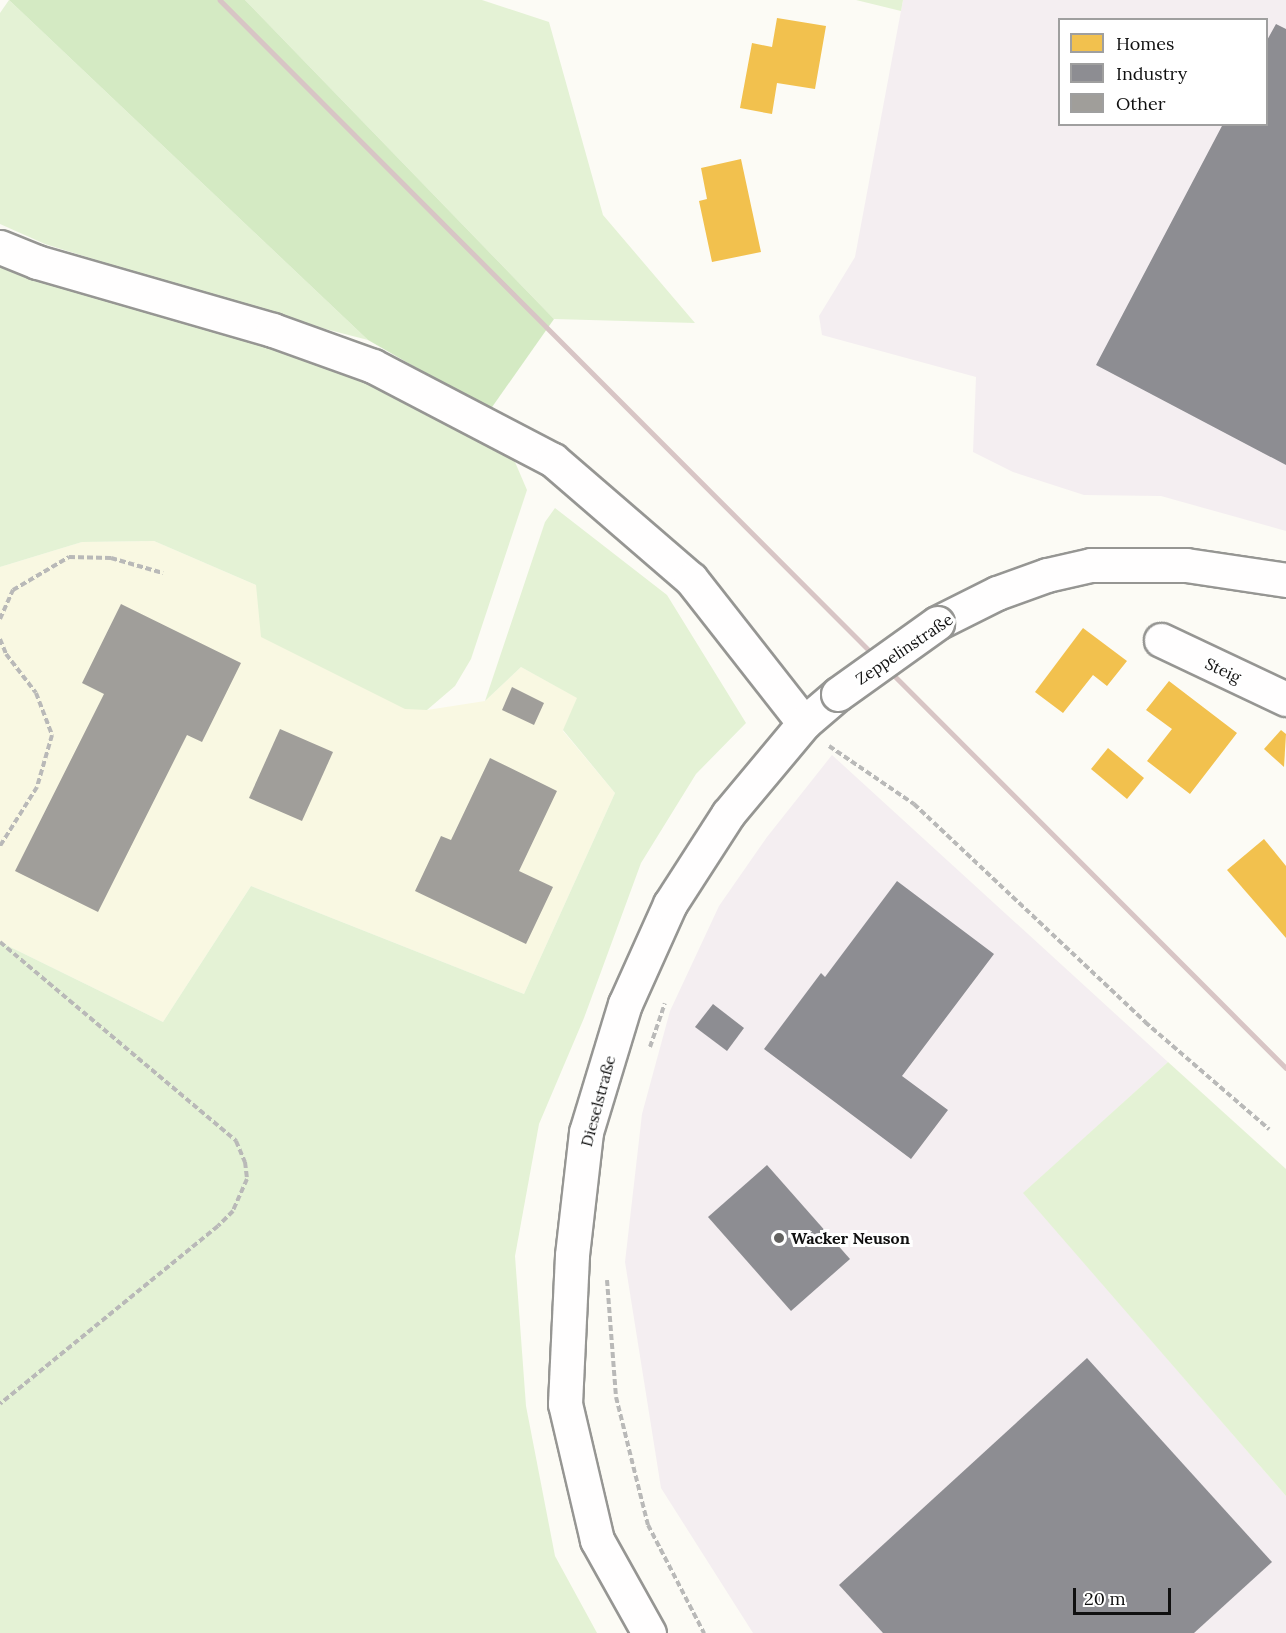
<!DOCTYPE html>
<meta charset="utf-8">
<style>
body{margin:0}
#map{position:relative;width:1286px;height:1633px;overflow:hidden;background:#fcfbf5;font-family:Lora,serif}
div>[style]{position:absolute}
.industrial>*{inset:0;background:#f4eef1}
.farmland>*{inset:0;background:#f9f8e2}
.green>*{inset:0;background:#e4f2d5}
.forest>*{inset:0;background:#d4eac3}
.homes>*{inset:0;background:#f2c14e}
.industry>*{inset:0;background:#8d8d92}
.building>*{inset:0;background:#a09e9a}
.path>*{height:4px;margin-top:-2px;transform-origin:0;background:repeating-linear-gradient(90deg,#b9b9b8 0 6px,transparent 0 9px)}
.roads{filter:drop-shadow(2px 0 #969693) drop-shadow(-2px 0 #969693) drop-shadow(0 2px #969693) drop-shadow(0 -2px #969693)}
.street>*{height:33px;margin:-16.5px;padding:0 16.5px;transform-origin:16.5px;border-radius:16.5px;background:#fffefe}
.rail>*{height:4.5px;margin:-2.25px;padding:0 2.25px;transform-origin:2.25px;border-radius:2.25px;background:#d8c5c5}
.bridges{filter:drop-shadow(2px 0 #969693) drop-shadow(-2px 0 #969693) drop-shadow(0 2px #969693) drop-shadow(0 -2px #969693)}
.street-bridge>*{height:33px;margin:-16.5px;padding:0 16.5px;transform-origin:16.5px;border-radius:16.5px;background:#fffefe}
.dots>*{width:16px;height:16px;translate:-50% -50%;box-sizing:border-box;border:3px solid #fff;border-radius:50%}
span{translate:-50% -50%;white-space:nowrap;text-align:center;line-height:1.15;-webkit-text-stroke:6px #fff;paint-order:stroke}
.street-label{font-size:16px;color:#101010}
.poi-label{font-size:16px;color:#101010;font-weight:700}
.left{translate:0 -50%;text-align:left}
.legend{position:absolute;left:1058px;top:18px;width:210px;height:108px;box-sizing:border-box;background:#fff;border:2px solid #9f9f9f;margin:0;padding:8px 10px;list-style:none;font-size:18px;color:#101010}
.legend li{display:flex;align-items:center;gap:12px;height:30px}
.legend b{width:30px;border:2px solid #9f9f9f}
.scale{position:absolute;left:1073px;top:1588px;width:98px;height:27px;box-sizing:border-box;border:3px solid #101010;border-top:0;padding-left:8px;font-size:18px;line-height:21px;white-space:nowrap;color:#101010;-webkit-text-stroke:4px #fff;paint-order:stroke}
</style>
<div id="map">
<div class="industrial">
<i style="clip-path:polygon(evenodd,903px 0,1286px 0,1286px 531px,1161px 496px,1084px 495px,1013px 472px,973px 452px,976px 377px,822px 335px,819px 316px,855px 257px,903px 0,1060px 20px,1266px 20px,1266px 124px,1060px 124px,1060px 20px)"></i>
<i style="clip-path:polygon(832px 755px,1168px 1062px,1024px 1193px,1286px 1496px,1286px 1633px,753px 1633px,661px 1488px,625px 1262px,642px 1114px,670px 1011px,719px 906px,767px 837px)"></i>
</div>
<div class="farmland">
<i style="clip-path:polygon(154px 541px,256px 585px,427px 710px,485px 701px,521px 667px,578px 698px,563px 731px,615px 793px,524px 994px,251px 886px,163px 1022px,0 942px,0 567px,82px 542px)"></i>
</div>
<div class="green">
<i style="clip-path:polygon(9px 0,368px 340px,275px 316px,45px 244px,0 224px,0 13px)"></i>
<i style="clip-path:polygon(245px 0,482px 0,549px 22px,603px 215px,695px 323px,554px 319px)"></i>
<i style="clip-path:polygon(856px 0,903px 0,901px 11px)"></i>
<i style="clip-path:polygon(0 263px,271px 341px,368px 377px,512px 455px,527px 490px,471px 659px,455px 686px,427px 710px,405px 709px,261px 637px,256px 585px,154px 541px,82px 542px,0 567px)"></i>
<i style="clip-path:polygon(555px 508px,667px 595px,746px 723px,696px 774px,641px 863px,584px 1018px,539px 1124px,515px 1256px,526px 1406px,555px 1556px,597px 1633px,0 1633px,0 942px,163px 1022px,251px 886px,524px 994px,615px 793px,563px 730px,577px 698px,521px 667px,485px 701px,545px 522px)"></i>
<i style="clip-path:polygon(1168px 1062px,1286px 1169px,1286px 1496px,1023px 1193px)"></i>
</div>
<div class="forest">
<i style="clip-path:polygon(9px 0,245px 0,554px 319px,490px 410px,368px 340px)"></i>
</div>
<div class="homes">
<i style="clip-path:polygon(777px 18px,826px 26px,815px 89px,777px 83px,772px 114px,740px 108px,752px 43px,772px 47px)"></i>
<i style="clip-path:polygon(741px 159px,761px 252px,712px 262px,699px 201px,707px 199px,701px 168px)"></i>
<i style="clip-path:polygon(1083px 628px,1127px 661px,1107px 686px,1093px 675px,1063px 713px,1035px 692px)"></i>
<i style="clip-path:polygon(1169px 681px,1237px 733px,1190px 794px,1147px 761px,1172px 729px,1146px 710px)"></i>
<i style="clip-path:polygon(1281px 730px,1286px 734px,1284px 767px,1264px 749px)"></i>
<i style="clip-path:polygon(1108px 748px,1144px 778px,1127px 799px,1091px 769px)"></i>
<i style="clip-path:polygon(1264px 839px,1286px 866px,1286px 938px,1227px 870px)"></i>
</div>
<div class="industry">
<i style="clip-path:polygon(1276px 24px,1286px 29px,1286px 465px,1096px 365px,1223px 124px,1266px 124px,1266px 42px)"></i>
<i style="clip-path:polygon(897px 881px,994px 954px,902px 1076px,948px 1110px,911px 1159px,764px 1049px,821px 973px,825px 977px)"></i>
<i style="clip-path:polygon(713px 1004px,744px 1028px,727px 1051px,695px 1027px)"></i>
<i style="clip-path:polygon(767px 1165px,850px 1259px,791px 1311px,708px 1217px)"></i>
<i style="clip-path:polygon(1087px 1358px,1272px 1562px,1194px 1633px,883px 1633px,839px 1585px)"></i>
</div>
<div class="building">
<i style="clip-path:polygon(121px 604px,241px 663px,202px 742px,187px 735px,98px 912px,15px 871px,104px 694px,82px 683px)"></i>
<i style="clip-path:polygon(512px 687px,544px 703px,534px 725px,502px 710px)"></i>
<i style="clip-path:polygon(280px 729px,333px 752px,302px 821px,249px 798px)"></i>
<i style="clip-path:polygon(490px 758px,557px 791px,519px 871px,553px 887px,526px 944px,415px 891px,441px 836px,451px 840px)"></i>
</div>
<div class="path">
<i style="left:0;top:619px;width:32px;rotate:-66deg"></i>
<i style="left:13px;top:590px;width:65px;rotate:-30.5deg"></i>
<i style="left:69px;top:557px;width:42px;rotate:1.4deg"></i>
<i style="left:111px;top:558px;width:54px;rotate:16.1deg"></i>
<i style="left:0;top:639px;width:16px;rotate:68deg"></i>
<i style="left:6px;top:654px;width:49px;rotate:52.4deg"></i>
<i style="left:36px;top:693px;width:45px;rotate:69.1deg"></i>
<i style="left:52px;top:735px;width:54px;rotate:106.1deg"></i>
<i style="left:37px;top:787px;width:70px;rotate:122.1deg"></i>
<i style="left:829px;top:746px;width:103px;rotate:34.3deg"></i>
<i style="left:914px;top:804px;width:318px;rotate:43.3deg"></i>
<i style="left:1145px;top:1022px;width:164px;rotate:40.8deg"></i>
<i style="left:0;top:942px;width:309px;rotate:40.1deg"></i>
<i style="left:236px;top:1141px;width:23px;rotate:67deg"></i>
<i style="left:245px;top:1162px;width:17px;rotate:83deg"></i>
<i style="left:247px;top:1179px;width:35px;rotate:114deg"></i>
<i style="left:233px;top:1211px;width:21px;rotate:135deg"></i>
<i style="left:218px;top:1226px;width:281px;rotate:140.8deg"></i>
<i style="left:650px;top:1047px;width:46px;rotate:-71.2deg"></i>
<i style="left:607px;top:1280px;width:117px;rotate:85.6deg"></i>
<i style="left:616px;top:1397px;width:132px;rotate:76deg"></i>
<i style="left:648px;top:1525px;width:122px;rotate:62.6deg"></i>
</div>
<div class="roads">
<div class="street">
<i style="left:0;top:247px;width:40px;rotate:22deg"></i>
<i style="left:37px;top:262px;width:246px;rotate:16.1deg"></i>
<i style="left:273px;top:330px;width:106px;rotate:19.8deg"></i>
<i style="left:373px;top:366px;width:203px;rotate:27.6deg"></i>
<i style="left:553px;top:460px;width:182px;rotate:40.8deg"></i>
<i style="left:691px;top:579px;width:183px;rotate:51.9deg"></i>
<i style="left:937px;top:623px;width:67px;rotate:-26.6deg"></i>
<i style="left:997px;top:593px;width:53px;rotate:-19.8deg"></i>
<i style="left:1047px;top:575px;width:45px;rotate:-12.8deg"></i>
<i style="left:1091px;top:565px;width:95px"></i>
<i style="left:1186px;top:565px;width:101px;rotate:8.5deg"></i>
<i style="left:1161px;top:640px;width:138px;rotate:25.3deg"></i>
<i style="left:649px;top:1633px;width:107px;rotate:-119.2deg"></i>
<i style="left:597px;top:1540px;width:140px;rotate:-103.2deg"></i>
<i style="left:565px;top:1404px;width:149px;rotate:-87.3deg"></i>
<i style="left:572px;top:1255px;width:124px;rotate:-83.5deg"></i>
<i style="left:586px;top:1132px;width:134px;rotate:-73.1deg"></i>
<i style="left:625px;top:1004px;width:110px;rotate:-65.8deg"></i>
<i style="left:670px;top:904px;width:107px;rotate:-57.2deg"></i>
<i style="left:728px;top:814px;width:119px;rotate:-50.1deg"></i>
<i style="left:804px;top:723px;width:45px;rotate:-40.5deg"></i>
</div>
</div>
<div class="rail">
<i style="left:220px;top:0;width:1509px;rotate:45.05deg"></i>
</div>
<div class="bridges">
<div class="street-bridge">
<i style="left:838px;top:694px;width:122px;rotate:-35.6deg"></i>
</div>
</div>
<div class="dots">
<i style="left:779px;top:1238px;background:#636260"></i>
</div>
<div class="street-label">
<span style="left:904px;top:649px;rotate:-34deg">Zeppelinstraße</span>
<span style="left:1223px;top:670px;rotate:25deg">Steig</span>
<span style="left:598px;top:1101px;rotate:-75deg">Dieselstraße</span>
</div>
<div class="poi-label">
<span class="left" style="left:791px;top:1238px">Wacker Neuson</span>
</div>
<ul class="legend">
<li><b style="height:16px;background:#f2c14e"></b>Homes</li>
<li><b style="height:16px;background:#8d8d92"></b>Industry</li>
<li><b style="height:16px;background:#a09e9a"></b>Other</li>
</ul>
<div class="scale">20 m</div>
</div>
